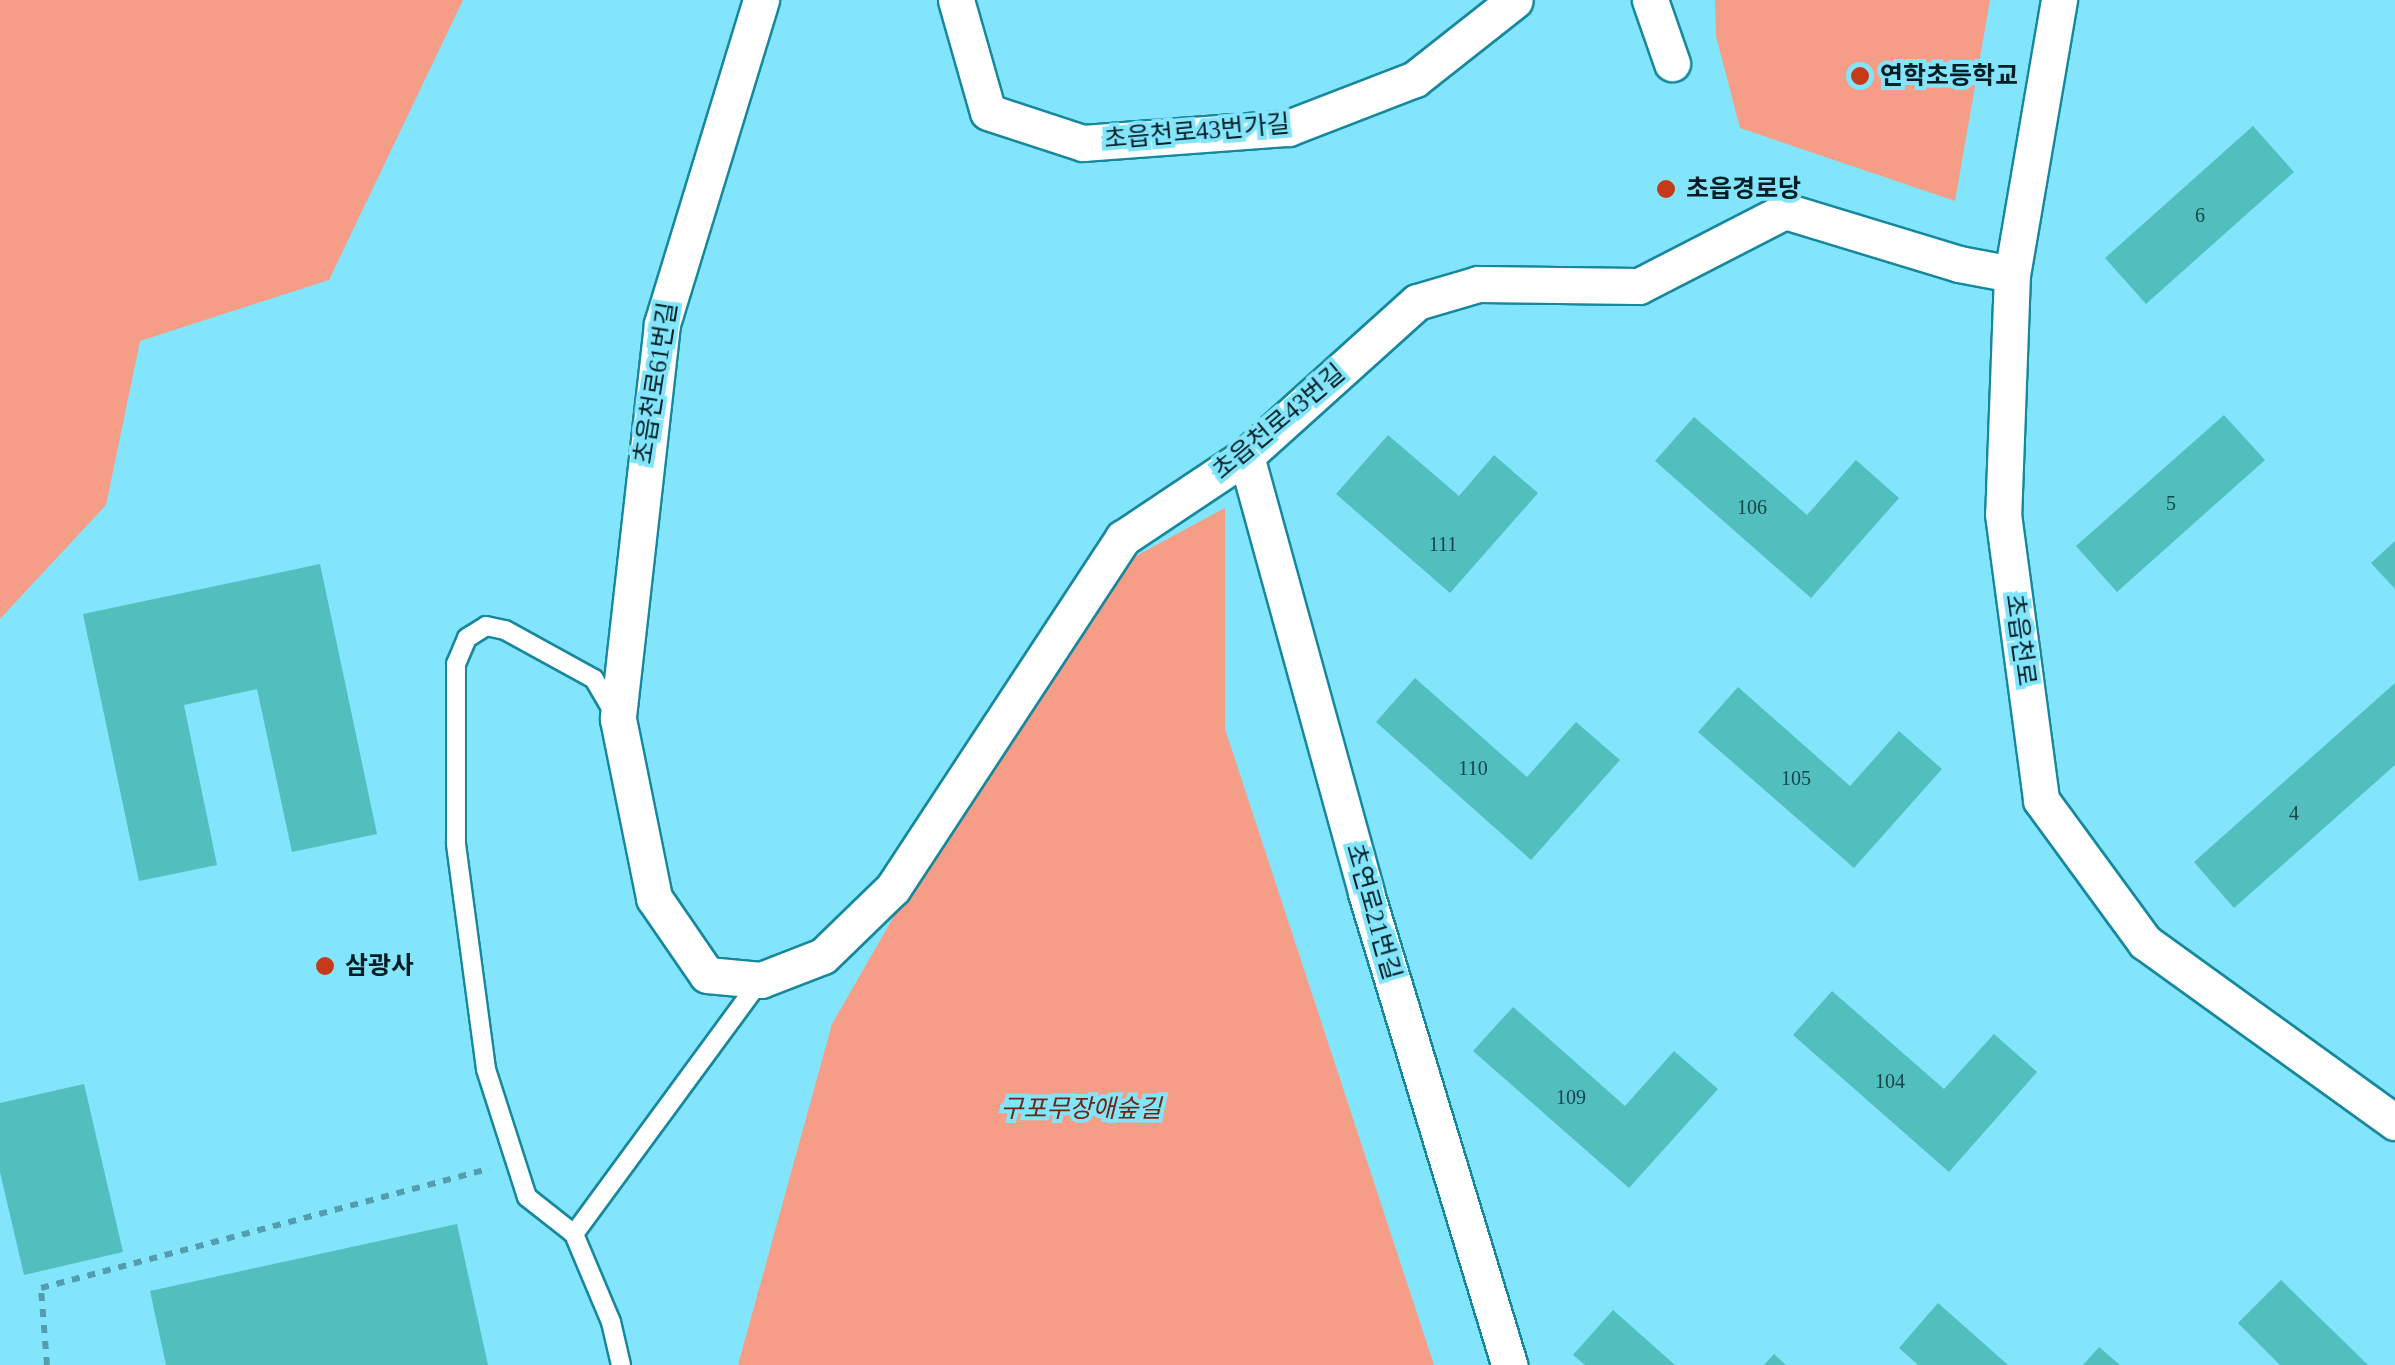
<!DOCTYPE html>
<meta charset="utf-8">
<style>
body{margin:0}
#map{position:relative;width:2395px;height:1365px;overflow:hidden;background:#83e5fb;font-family:"Times New Roman","Noto Sans KR",serif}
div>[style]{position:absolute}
.green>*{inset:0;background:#f69d87}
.building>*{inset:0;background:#52bebd}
.path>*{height:6px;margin-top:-3px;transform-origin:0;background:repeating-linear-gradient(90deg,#549dae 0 8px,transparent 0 16px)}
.roads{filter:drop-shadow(2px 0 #16889d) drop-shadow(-2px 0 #16889d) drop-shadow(0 2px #16889d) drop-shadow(0 -2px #16889d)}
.service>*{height:18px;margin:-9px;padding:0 9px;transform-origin:9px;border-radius:9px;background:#fff}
.minor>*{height:35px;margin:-17.5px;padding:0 17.5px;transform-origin:17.5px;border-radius:17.5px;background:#fff}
.dots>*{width:28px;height:28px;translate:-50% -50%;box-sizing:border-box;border:5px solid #83e5fb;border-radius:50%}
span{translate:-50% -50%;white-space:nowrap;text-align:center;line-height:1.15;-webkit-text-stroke:8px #83e5fb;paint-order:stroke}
.number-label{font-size:20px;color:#14454a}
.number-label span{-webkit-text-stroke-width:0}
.poi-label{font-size:25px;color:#001d23;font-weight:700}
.left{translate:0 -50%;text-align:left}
.street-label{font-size:25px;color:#001d23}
.park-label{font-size:25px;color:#752412;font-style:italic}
</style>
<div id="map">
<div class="green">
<i style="clip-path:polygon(0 0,463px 0,329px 280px,140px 341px,106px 505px,0 619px)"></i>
<i style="clip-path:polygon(1715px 0,1990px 0,1955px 201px,1740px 128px,1716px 36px)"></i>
<i style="clip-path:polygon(1225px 508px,1225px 729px,1434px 1365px,738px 1365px,832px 1024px,928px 857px,1121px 564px)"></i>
</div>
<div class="building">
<i style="clip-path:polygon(2253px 126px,2294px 172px,2146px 304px,2105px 258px)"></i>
<i style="clip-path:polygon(2224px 415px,2265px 460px,2117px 592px,2076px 546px)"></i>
<i style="clip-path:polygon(1694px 417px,1807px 515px,1856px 460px,1899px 498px,1811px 598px,1655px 461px)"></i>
<i style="clip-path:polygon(1388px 435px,1459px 496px,1494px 455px,1538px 493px,1450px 593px,1336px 494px)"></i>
<i style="clip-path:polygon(2395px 541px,2395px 589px,2371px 563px)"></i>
<i style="clip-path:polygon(320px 564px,377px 834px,292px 852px,257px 689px,184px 705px,217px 865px,139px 881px,83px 614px)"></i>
<i style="clip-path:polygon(1415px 678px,1527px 777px,1576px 722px,1620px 760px,1531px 860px,1376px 722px)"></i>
<i style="clip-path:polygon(2395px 683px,2395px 765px,2234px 908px,2194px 862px)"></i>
<i style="clip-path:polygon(1738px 687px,1850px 786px,1899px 731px,1942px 769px,1854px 868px,1698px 732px)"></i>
<i style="clip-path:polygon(1832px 991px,1944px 1089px,1994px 1034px,2037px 1072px,1949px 1172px,1793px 1035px)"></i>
<i style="clip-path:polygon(1513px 1007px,1625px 1106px,1674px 1051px,1718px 1089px,1629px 1188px,1473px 1051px)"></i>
<i style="clip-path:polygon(84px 1084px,123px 1252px,24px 1275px,0 1172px,0 1103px)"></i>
<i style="clip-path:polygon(457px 1224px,488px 1365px,166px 1365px,150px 1291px)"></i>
<i style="clip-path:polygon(2281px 1280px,2368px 1365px,2280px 1365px,2238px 1323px)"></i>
<i style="clip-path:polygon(1938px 1303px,2008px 1365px,1918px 1365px,1899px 1348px)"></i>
<i style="clip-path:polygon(1613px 1310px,1675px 1365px,1585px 1365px,1573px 1355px)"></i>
<i style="clip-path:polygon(2099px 1347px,2120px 1365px,2083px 1365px)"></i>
<i style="clip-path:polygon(1774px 1354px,1786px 1365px,1764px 1365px)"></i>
</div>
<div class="path">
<i style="left:47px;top:1365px;width:77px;rotate:-94.5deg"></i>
<i style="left:41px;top:1288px;width:464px;rotate:-14.9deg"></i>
</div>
<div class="roads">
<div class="service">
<i style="left:574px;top:1234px;width:60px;rotate:-141.8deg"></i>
<i style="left:527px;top:1197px;width:134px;rotate:-107.8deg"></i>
<i style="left:486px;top:1069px;width:228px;rotate:-97.6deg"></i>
<i style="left:456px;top:843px;width:179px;rotate:-90deg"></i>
<i style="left:456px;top:664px;width:28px;rotate:-67deg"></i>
<i style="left:467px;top:638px;width:22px;rotate:-32deg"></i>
<i style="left:486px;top:626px;width:19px;rotate:12deg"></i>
<i style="left:505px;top:630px;width:102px;rotate:28.8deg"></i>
<i style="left:594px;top:679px;width:42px;rotate:59.7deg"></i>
<i style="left:621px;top:1365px;width:44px;rotate:-103.1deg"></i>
<i style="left:611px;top:1322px;width:95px;rotate:-112.8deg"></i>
<i style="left:574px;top:1234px;width:314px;rotate:-53.7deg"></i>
</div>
<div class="minor">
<i style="left:761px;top:0;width:339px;rotate:107deg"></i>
<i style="left:662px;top:324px;width:397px;rotate:96.4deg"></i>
<i style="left:618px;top:719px;width:183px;rotate:78.6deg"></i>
<i style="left:654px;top:898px;width:93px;rotate:55.5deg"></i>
<i style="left:707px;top:975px;width:54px;rotate:5.3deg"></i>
<i style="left:761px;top:980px;width:66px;rotate:-21.2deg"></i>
<i style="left:823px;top:956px;width:98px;rotate:-44.2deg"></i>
<i style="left:893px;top:888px;width:419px;rotate:-56.7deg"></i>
<i style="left:1123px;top:538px;width:148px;rotate:-33.7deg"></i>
<i style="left:1246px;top:456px;width:230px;rotate:-42deg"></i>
<i style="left:1417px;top:302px;width:64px;rotate:-16.4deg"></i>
<i style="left:1478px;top:284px;width:161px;rotate:0.7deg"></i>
<i style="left:1639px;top:286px;width:164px;rotate:-27.2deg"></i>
<i style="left:1785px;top:211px;width:182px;rotate:16.9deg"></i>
<i style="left:1959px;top:264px;width:54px;rotate:10.7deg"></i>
<i style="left:956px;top:0;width:116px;rotate:74.1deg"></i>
<i style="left:988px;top:112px;width:100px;rotate:18.1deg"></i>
<i style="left:1083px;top:143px;width:206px;rotate:-4.2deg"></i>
<i style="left:1288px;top:128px;width:136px;rotate:-21.1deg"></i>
<i style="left:1415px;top:79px;width:127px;rotate:-38.3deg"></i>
<i style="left:1650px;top:0;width:67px;rotate:70.8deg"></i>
<i style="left:2059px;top:0;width:278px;rotate:99.7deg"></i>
<i style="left:2012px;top:274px;width:240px;rotate:92.1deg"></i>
<i style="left:2003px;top:514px;width:289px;rotate:82.4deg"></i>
<i style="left:2041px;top:800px;width:176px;rotate:53.8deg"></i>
<i style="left:2145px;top:942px;width:308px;rotate:35.8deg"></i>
<i style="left:1246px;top:456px;width:453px;rotate:74.6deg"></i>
<i style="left:1366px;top:893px;width:493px;rotate:73.1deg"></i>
</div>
</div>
<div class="dots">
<i style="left:1860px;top:76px;background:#c53b1a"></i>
<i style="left:1666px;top:189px;background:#c53b1a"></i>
<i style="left:325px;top:966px;background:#c53b1a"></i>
</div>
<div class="number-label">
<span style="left:2200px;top:215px">6</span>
<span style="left:2171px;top:503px">5</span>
<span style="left:1752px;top:507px">106</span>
<span style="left:1443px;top:544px">111</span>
<span style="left:1473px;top:768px">110</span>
<span style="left:1796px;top:778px">105</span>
<span style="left:2294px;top:813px">4</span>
<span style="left:1890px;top:1081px">104</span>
<span style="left:1571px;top:1097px">109</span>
</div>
<div class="poi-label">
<span class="left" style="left:1880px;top:76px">연학초등학교</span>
<span class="left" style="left:1686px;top:189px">초읍경로당</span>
<span class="left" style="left:345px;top:966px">삼광사</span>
</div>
<div class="street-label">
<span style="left:1197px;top:132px;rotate:-5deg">초읍천로43번가길</span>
<span style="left:656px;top:383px;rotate:-81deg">초읍천로61번길</span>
<span style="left:1279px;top:422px;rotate:-40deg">초읍천로43번길</span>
<span style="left:2020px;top:640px;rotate:82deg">초읍천로</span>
<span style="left:1373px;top:912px;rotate:74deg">초연로21번길</span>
</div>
<div class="park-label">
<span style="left:1081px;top:1109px">구포무장애숲길</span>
</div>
</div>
